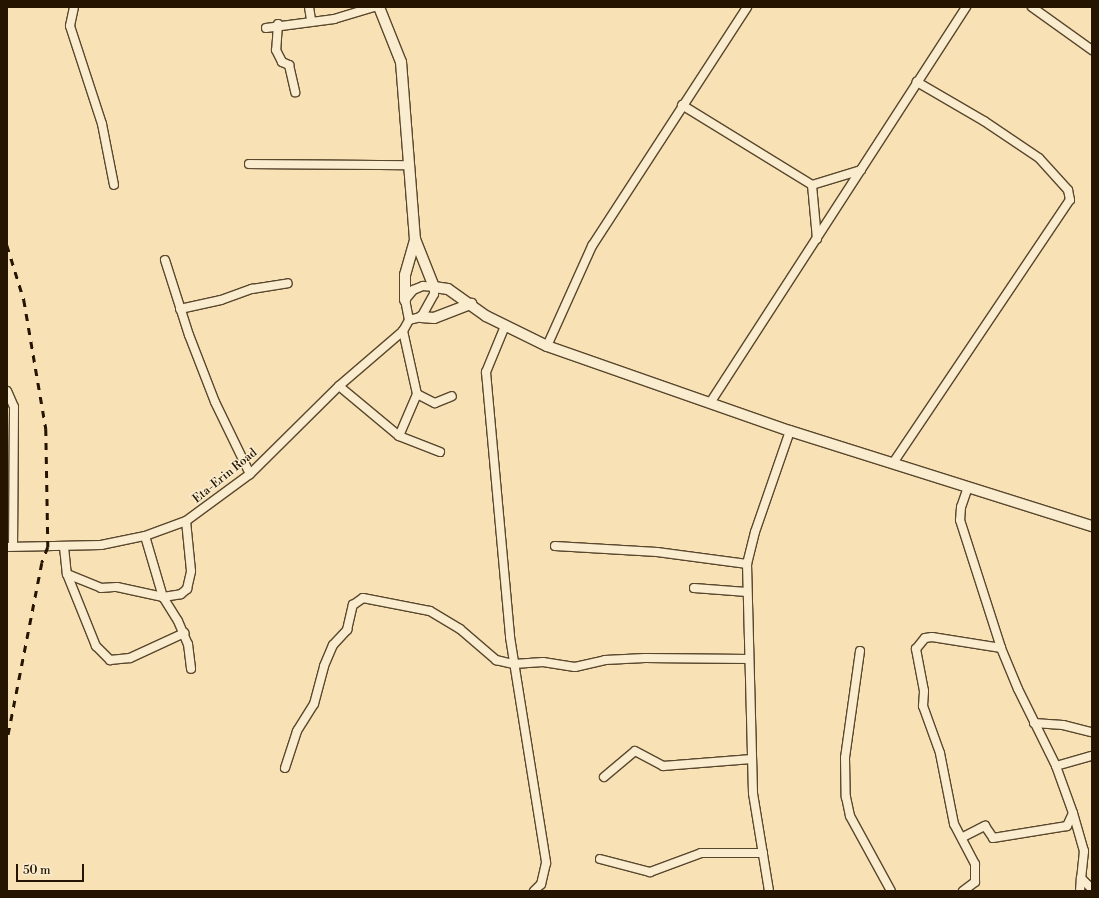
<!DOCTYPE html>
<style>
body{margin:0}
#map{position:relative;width:1099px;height:898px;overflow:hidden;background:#f8e1b4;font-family:"Libre Bodoni",serif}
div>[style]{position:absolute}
.roads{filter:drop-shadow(1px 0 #59472d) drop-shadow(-1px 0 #59472d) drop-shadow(0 1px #59472d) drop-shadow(0 -1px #59472d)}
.minor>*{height:8px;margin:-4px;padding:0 4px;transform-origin:4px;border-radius:4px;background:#faecce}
.tertiary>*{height:10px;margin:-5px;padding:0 5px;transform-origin:5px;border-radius:5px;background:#faecce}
.rail>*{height:2.5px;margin-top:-1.25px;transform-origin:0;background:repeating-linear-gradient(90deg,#241400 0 7px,transparent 0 14px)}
span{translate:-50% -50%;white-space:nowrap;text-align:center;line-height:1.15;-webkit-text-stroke:3px #faecce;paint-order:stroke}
.street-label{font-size:12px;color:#241400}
.frame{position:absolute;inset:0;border:8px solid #241400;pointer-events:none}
.scale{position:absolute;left:16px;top:864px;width:68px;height:18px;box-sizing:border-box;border:2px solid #241400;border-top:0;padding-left:5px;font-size:12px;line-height:14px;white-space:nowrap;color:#241400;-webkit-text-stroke:3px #faecce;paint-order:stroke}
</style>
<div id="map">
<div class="roads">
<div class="minor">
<i style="left:74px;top:7px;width:19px;rotate:102deg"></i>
<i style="left:70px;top:26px;width:103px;rotate:71.9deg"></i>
<i style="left:102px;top:124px;width:62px;rotate:78.9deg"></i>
<i style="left:309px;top:7px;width:13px;rotate:81deg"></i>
<i style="left:1032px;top:7px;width:74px;rotate:35.6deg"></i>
<i style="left:278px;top:24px;width:26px;rotate:94deg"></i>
<i style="left:276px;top:50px;width:13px;rotate:63deg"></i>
<i style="left:282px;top:62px;width:8px;rotate:23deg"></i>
<i style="left:289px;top:65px;width:28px;rotate:77deg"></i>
<i style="left:266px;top:28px;width:69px;rotate:-7.5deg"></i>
<i style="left:334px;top:19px;width:42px;rotate:-16.7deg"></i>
<i style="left:682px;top:105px;width:153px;rotate:31.6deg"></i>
<i style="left:812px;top:185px;width:51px;rotate:-17deg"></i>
<i style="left:249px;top:164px;width:159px;rotate:0.4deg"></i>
<i style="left:812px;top:185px;width:54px;rotate:84.7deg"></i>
<i style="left:165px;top:260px;width:79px;rotate:72.3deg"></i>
<i style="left:189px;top:335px;width:72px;rotate:68.8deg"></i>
<i style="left:215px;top:402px;width:80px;rotate:64.1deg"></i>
<i style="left:423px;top:286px;width:11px;rotate:5deg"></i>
<i style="left:434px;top:287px;width:7px;rotate:90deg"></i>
<i style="left:434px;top:294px;width:26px;rotate:119deg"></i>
<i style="left:421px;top:317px;width:12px;rotate:166deg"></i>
<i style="left:409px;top:320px;width:20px;rotate:-101deg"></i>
<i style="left:405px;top:300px;width:13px;rotate:-51deg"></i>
<i style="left:413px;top:290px;width:11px;rotate:-22deg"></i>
<i style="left:180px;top:309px;width:42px;rotate:-12.4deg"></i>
<i style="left:221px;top:300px;width:33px;rotate:-20deg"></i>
<i style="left:252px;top:289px;width:36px;rotate:-9deg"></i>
<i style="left:505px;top:326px;width:50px;rotate:112.4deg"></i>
<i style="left:486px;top:372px;width:266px;rotate:84.8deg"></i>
<i style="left:510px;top:637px;width:229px;rotate:80.9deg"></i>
<i style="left:546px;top:863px;width:22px;rotate:103deg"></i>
<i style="left:541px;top:884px;width:10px;rotate:135deg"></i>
<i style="left:547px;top:346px;width:110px;rotate:-65.8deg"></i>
<i style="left:592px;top:246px;width:285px;rotate:-57deg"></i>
<i style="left:339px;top:386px;width:78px;rotate:39.8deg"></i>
<i style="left:399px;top:436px;width:44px;rotate:21.3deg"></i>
<i style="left:7px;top:391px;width:17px;rotate:66deg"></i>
<i style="left:14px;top:407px;width:139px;rotate:90.4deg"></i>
<i style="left:417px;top:394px;width:20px;rotate:27deg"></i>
<i style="left:435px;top:403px;width:18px;rotate:-22deg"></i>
<i style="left:710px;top:403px;width:472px;rotate:-57.1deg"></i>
<i style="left:399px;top:436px;width:46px;rotate:-66.8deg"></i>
<i style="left:417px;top:394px;width:65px;rotate:-102.5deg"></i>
<i style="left:893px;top:463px;width:317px;rotate:-56.1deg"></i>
<i style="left:1070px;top:200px;width:10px;rotate:-101deg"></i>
<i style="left:1068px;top:190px;width:43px;rotate:-132.2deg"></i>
<i style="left:1039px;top:158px;width:66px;rotate:-146.1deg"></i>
<i style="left:984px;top:121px;width:78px;rotate:-149.8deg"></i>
<i style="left:968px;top:487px;width:21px;rotate:109deg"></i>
<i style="left:961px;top:507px;width:13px;rotate:94deg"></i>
<i style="left:960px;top:520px;width:134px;rotate:72.2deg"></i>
<i style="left:1001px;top:648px;width:44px;rotate:67.5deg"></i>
<i style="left:1018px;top:689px;width:86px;rotate:63.7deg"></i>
<i style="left:1056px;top:766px;width:50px;rotate:70.1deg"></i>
<i style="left:1073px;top:813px;width:40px;rotate:74deg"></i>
<i style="left:1084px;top:851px;width:27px;rotate:96deg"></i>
<i style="left:1081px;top:878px;width:16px;rotate:45deg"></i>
<i style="left:145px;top:536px;width:64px;rotate:73.6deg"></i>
<i style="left:163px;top:597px;width:28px;rotate:58deg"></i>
<i style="left:178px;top:621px;width:25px;rotate:67deg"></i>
<i style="left:188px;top:644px;width:25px;rotate:83deg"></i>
<i style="left:555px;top:546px;width:102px;rotate:3.4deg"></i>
<i style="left:657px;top:552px;width:91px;rotate:7.6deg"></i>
<i style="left:7px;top:547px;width:94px;rotate:-1.2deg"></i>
<i style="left:101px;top:545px;width:45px;rotate:-11.6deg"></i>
<i style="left:145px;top:536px;width:44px;rotate:-20.1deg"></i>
<i style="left:186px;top:521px;width:79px;rotate:-36.3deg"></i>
<i style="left:250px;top:474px;width:125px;rotate:-44.7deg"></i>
<i style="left:339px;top:386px;width:84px;rotate:-40.7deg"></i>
<i style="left:403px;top:331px;width:13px;rotate:-61deg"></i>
<i style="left:64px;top:547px;width:27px;rotate:84deg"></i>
<i style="left:67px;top:574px;width:78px;rotate:68.1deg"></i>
<i style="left:96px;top:646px;width:20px;rotate:45deg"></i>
<i style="left:110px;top:660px;width:20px;rotate:-6deg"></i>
<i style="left:130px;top:658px;width:60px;rotate:-24.8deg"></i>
<i style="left:67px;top:574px;width:37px;rotate:22deg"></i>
<i style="left:101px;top:588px;width:16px;rotate:-4deg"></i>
<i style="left:117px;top:587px;width:47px;rotate:12.3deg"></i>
<i style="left:163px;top:597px;width:18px;rotate:-9deg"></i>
<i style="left:181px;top:594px;width:8px;rotate:-40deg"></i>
<i style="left:187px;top:589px;width:18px;rotate:-77deg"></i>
<i style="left:191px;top:571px;width:50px;rotate:-95.7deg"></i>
<i style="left:694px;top:588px;width:53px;rotate:4.3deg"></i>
<i style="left:860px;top:651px;width:108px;rotate:98deg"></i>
<i style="left:845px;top:758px;width:39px;rotate:89deg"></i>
<i style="left:846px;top:797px;width:19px;rotate:78deg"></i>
<i style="left:850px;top:816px;width:85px;rotate:61.3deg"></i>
<i style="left:1034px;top:723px;width:29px;rotate:4deg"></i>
<i style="left:1063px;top:725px;width:30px;rotate:14deg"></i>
<i style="left:1056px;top:766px;width:37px;rotate:-16deg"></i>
<i style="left:285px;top:768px;width:39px;rotate:-72deg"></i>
<i style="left:297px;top:731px;width:32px;rotate:-58deg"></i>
<i style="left:314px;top:704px;width:39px;rotate:-75deg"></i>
<i style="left:324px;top:666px;width:23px;rotate:-67deg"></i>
<i style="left:333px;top:645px;width:21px;rotate:-47deg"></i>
<i style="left:347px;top:630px;width:26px;rotate:-77deg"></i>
<i style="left:353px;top:605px;width:12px;rotate:-35deg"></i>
<i style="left:363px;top:598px;width:68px;rotate:11deg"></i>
<i style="left:430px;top:611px;width:35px;rotate:31deg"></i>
<i style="left:460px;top:629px;width:48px;rotate:40.7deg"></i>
<i style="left:496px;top:660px;width:18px;rotate:13deg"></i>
<i style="left:514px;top:664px;width:29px;rotate:-4deg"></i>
<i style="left:543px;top:662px;width:32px;rotate:9deg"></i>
<i style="left:575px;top:667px;width:31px;rotate:-13deg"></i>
<i style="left:605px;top:660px;width:40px;rotate:-2.9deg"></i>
<i style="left:645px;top:658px;width:104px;rotate:0.6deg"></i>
<i style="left:604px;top:777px;width:40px;rotate:-40deg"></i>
<i style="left:635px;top:751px;width:32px;rotate:28deg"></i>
<i style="left:663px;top:766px;width:89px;rotate:-4.5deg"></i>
<i style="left:963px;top:837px;width:25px;rotate:-27deg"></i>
<i style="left:985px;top:826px;width:14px;rotate:56deg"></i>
<i style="left:993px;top:838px;width:75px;rotate:-9.2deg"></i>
<i style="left:1067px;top:826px;width:14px;rotate:-65deg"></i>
<i style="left:600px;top:859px;width:52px;rotate:14.6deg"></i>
<i style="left:650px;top:872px;width:54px;rotate:-20.4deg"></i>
<i style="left:701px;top:853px;width:62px"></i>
<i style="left:769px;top:891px;width:99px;rotate:-99.3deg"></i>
<i style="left:753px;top:793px;width:229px;rotate:-91.5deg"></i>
<i style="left:747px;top:564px;width:33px;rotate:-76deg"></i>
<i style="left:755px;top:532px;width:107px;rotate:-70.9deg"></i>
<i style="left:963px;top:891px;width:15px;rotate:-37deg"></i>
<i style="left:975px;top:882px;width:18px;rotate:-90deg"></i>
<i style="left:975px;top:864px;width:45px;rotate:-117.7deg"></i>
<i style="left:954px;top:824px;width:72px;rotate:-101.2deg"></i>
<i style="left:940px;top:753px;width:50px;rotate:-109.9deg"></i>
<i style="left:923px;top:706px;width:15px;rotate:-86deg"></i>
<i style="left:924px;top:691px;width:43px;rotate:-100.8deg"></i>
<i style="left:916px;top:649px;width:14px;rotate:-51deg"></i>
<i style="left:925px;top:638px;width:7px;rotate:-8deg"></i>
<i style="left:932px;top:637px;width:70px;rotate:9.1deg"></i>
<i style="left:1080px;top:891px;width:13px;rotate:-86deg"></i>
</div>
<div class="tertiary">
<i style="left:379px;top:7px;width:59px;rotate:68.2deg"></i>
<i style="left:401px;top:62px;width:178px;rotate:85.5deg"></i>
<i style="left:415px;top:239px;width:52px;rotate:68.4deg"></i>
<i style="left:434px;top:287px;width:14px;rotate:8deg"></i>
<i style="left:448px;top:289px;width:47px;rotate:35.4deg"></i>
<i style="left:486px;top:316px;width:68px;rotate:26.2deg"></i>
<i style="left:547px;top:346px;width:257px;rotate:19.3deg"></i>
<i style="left:790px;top:431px;width:317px;rotate:17.5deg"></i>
<i style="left:405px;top:300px;width:25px;rotate:-90deg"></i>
<i style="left:405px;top:275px;width:37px;rotate:-74deg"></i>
<i style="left:421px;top:317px;width:13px;rotate:4deg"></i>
<i style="left:434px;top:318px;width:40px;rotate:-21deg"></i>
</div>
</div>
<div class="rail">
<i style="left:7px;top:245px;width:58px;rotate:72.8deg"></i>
<i style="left:24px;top:300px;width:131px;rotate:80.3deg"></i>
<i style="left:46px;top:429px;width:118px;rotate:89deg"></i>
<i style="left:48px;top:547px;width:17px;rotate:111deg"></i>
<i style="left:42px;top:563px;width:181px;rotate:101.1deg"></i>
</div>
<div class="street-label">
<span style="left:225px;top:476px;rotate:-39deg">Eta-Erin Road</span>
</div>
<div class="frame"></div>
<div class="scale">50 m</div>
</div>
